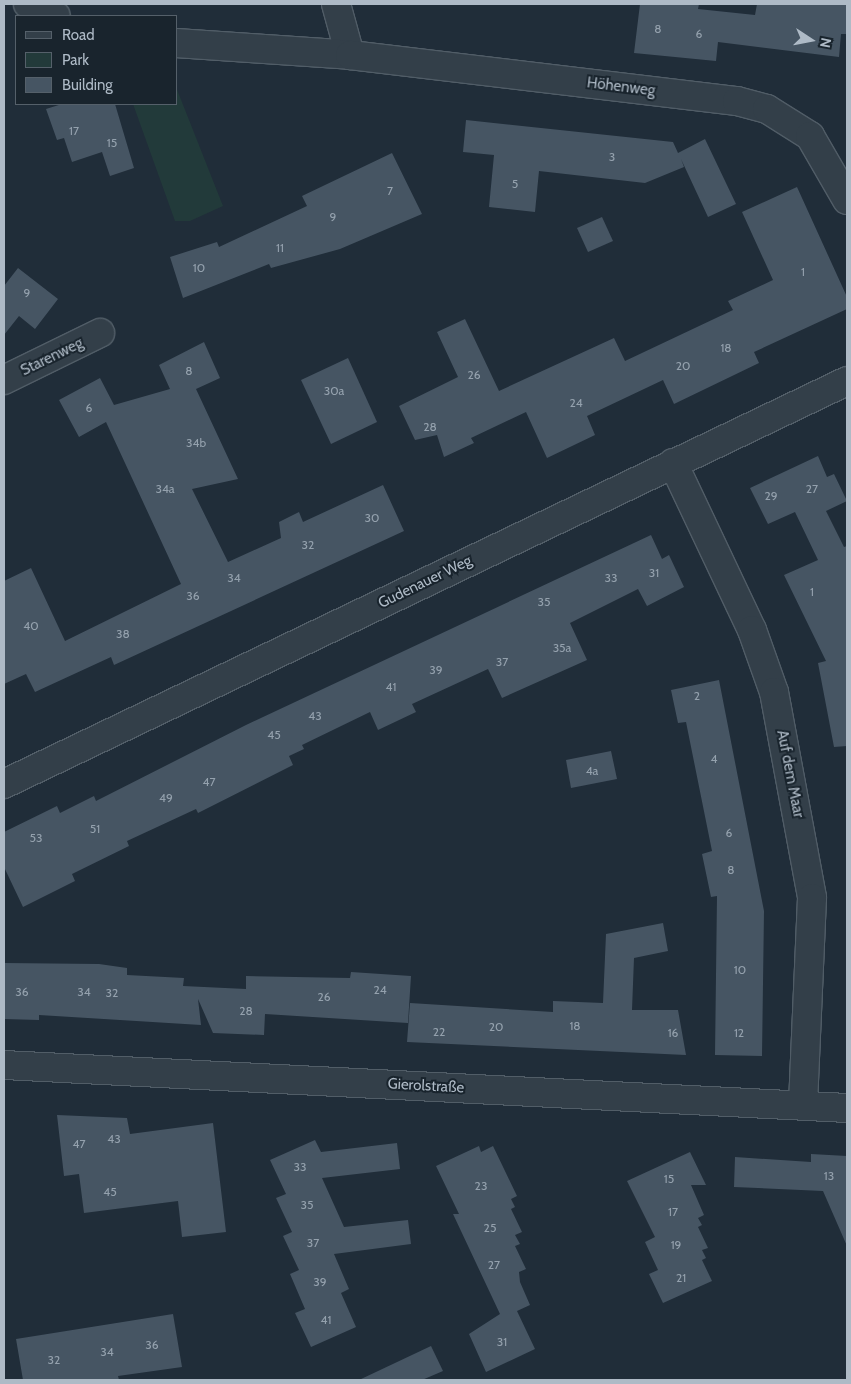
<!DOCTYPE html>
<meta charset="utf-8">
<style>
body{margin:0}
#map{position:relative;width:851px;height:1384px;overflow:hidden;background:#202d39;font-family:Cabin,sans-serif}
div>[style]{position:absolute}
.green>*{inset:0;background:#223a3a}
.building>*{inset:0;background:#465563}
.roads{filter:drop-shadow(1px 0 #515d67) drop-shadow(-1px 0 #515d67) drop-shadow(0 1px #515d67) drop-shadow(0 -1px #515d67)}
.minor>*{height:28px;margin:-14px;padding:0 14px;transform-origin:14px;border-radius:14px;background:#333f49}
span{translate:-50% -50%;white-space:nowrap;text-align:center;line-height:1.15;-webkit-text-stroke:4px #19242d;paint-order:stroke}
.number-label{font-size:12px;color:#94a1ad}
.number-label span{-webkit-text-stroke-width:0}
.street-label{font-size:15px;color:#aebac6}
.frame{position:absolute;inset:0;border:5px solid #aebac6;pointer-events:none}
.legend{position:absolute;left:15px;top:15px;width:162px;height:90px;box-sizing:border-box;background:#19242d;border:1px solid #55606a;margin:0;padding:6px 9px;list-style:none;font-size:15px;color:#aebac6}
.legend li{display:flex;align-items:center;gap:10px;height:25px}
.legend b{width:25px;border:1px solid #55606a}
.north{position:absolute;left:786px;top:15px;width:50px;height:50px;-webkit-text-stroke:4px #19242d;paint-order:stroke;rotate:101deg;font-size:14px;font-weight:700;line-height:20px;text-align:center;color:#aebac6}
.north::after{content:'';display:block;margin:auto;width:18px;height:22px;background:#aebac6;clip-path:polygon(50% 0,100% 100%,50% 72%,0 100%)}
</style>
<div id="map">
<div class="green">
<i style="clip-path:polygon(176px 87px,223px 206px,190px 221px,175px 221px,133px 104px,176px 104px)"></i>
</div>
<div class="building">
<i style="clip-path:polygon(640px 4px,699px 4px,698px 9px,755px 15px,757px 4px,847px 4px,847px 34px,841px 34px,839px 57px,718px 42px,716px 61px,634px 53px)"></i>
<i style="clip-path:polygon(62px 104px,115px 104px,134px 168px,110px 176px,102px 152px,72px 162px,64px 138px,57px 140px,46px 109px)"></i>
<i style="clip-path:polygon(466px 120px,673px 142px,678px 153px,705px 139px,736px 204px,708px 217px,681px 159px,684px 167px,645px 183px,539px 171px,535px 212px,489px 207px,494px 155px,463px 152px)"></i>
<i style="clip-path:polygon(392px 153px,422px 214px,340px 249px,271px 268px,269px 264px,183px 298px,170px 257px,217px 242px,219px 247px,307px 206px,302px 196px)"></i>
<i style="clip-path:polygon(797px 187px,847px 297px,847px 309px,754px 352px,759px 363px,674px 404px,663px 380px,587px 416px,595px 435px,547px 458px,526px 412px,471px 438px,474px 443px,444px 457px,437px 435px,415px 440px,399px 406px,458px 377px,437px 332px,465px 319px,499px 391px,614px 338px,625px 361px,733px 310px,728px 301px,773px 280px,742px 212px)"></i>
<i style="clip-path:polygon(602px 217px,613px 241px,588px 252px,577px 228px)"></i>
<i style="clip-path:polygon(18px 268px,58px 299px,35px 329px,19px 316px,4px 335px,4px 286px)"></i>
<i style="clip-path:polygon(204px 342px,220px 378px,196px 389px,238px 479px,192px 489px,228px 562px,281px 538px,279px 522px,299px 512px,303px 522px,383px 485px,404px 531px,114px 665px,111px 657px,35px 692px,26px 674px,4px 684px,4px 581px,31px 568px,65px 641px,181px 584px,106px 422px,79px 437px,59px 400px,100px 378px,114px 405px,170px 389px,159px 365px)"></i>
<i style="clip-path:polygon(348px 358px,377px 422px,331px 444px,301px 380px)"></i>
<i style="clip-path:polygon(818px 456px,827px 477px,834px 474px,847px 501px,826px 511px,844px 547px,847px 546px,847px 746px,834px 747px,818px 663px,826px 661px,784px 575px,818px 560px,795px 512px,768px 524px,750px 488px)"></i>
<i style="clip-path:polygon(651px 535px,662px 559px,669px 555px,684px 587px,647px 606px,638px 589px,570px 623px,587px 660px,502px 698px,488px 669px,412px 704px,416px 712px,378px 730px,370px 712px,302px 745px,304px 749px,289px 756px,293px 765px,198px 813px,196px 809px,127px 841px,129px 846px,72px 874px,75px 881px,23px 907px,4px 867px,4px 832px,57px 806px,60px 813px,94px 796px,96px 801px,246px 725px)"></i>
<i style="clip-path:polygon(719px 680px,764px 911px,762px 1056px,715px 1055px,717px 896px,711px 897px,702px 854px,712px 851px,686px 722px,678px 723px,671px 690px)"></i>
<i style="clip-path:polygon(611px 751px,617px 779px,571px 788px,566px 760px)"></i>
<i style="clip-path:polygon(663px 923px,668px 951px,634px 958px,632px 1010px,678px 1010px,686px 1055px,407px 1042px,410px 1003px,553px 1012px,553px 1001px,603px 1003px,606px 934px)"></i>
<i style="clip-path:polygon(4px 963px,99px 964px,127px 968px,127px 975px,184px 978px,183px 986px,246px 989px,246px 976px,350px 978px,351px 972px,411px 976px,408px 1023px,265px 1014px,264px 1035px,213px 1033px,198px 999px,201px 1025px,39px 1015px,39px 1020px,4px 1019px)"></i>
<i style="clip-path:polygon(57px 1115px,127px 1118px,130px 1134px,213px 1123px,226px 1232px,182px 1237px,178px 1201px,84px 1213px,79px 1174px,64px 1176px)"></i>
<i style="clip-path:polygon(315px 1140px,321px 1152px,397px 1143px,400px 1169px,322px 1178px,344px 1227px,408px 1220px,411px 1244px,334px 1254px,349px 1289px,341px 1293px,356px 1327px,311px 1347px,295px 1313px,305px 1309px,290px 1274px,299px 1270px,283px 1236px,292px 1232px,276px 1198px,286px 1194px,270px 1160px)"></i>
<i style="clip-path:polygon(479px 1146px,481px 1152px,493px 1146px,517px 1196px,511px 1199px,515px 1207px,511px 1209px,522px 1232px,515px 1235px,520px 1244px,515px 1246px,526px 1269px,519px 1272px,520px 1282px,530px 1305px,517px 1311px,535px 1349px,486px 1372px,469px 1334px,500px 1314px,453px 1214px,459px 1214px,436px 1166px)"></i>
<i style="clip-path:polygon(690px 1152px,706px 1185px,691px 1185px,704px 1215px,698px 1218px,702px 1225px,698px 1227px,708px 1248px,702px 1250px,706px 1258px,702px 1260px,712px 1281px,663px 1303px,649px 1274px,658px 1270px,645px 1242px,655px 1237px,627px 1181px)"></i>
<i style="clip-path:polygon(811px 1154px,847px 1156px,847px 1246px,823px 1191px,734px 1187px,735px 1157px,811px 1162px)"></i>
<i style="clip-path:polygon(173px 1314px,182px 1367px,118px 1376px,119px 1380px,23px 1380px,16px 1339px)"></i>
<i style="clip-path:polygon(431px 1346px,443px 1371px,422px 1380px,359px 1380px)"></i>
</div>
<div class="roads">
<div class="minor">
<i style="left:28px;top:4px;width:30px;rotate:23deg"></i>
<i style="left:336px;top:4px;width:53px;rotate:74.6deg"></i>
<i style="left:176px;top:43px;width:174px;rotate:3.9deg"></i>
<i style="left:350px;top:55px;width:390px;rotate:6.8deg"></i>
<i style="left:737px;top:101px;width:31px;rotate:15deg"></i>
<i style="left:767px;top:109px;width:51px;rotate:32.1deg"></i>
<i style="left:810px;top:136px;width:74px;rotate:60deg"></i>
<i style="left:4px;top:380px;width:107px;rotate:-26.1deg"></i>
<i style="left:673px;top:463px;width:185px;rotate:64.7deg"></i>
<i style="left:752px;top:630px;width:66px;rotate:70.5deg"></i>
<i style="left:774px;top:692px;width:209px;rotate:79.5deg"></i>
<i style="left:812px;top:898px;width:208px;rotate:92.5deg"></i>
<i style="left:4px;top:784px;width:934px;rotate:-25.55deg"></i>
<i style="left:4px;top:1065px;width:844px;rotate:2.92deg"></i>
</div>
</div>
<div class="number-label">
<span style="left:658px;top:29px">8</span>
<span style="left:699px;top:34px">6</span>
<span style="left:74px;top:131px">17</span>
<span style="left:112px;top:143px">15</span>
<span style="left:612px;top:157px">3</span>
<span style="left:515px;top:184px">5</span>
<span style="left:390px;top:191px">7</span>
<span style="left:333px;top:217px">9</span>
<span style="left:280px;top:248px">11</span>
<span style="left:199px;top:268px">10</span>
<span style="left:803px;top:272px">1</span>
<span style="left:27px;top:293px">9</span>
<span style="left:726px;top:348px">18</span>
<span style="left:683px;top:366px">20</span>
<span style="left:189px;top:371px">8</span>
<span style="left:474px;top:375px">26</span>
<span style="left:334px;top:391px">30a</span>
<span style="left:576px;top:403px">24</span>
<span style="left:89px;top:408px">6</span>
<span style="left:430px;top:427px">28</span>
<span style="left:196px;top:443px">34b</span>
<span style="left:165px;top:489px">34a</span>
<span style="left:812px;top:489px">27</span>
<span style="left:771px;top:496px">29</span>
<span style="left:372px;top:518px">30</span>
<span style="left:308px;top:545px">32</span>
<span style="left:654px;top:573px">31</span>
<span style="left:234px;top:578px">34</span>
<span style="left:611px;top:578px">33</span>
<span style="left:812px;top:592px">1</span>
<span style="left:193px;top:596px">36</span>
<span style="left:544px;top:602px">35</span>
<span style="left:31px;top:626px">40</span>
<span style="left:123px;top:634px">38</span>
<span style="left:562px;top:648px">35a</span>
<span style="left:502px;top:662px">37</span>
<span style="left:436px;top:670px">39</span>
<span style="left:391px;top:687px">41</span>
<span style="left:697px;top:696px">2</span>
<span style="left:315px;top:716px">43</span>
<span style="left:274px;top:735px">45</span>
<span style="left:714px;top:759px">4</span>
<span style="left:592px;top:771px">4a</span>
<span style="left:209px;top:782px">47</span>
<span style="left:166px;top:798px">49</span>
<span style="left:95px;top:829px">51</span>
<span style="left:729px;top:833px">6</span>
<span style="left:36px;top:838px">53</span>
<span style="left:731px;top:870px">8</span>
<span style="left:740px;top:970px">10</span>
<span style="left:380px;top:990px">24</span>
<span style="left:22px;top:992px">36</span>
<span style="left:84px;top:992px">34</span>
<span style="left:112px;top:993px">32</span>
<span style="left:324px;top:997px">26</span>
<span style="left:246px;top:1011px">28</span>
<span style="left:575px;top:1026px">18</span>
<span style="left:496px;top:1027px">20</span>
<span style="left:439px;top:1032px">22</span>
<span style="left:673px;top:1033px">16</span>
<span style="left:739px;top:1033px">12</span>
<span style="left:114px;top:1139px">43</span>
<span style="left:79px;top:1144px">47</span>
<span style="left:300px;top:1167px">33</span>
<span style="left:829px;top:1176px">13</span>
<span style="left:669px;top:1179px">15</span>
<span style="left:481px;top:1186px">23</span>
<span style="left:110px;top:1192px">45</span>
<span style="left:307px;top:1205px">35</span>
<span style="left:673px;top:1212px">17</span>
<span style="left:490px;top:1228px">25</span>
<span style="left:313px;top:1243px">37</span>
<span style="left:676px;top:1245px">19</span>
<span style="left:494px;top:1265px">27</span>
<span style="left:681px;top:1278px">21</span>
<span style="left:320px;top:1282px">39</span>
<span style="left:326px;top:1320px">41</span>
<span style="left:502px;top:1342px">31</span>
<span style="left:152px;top:1345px">36</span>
<span style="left:107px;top:1352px">34</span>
<span style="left:54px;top:1360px">32</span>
</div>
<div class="street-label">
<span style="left:621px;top:87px;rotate:7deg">Höhenweg</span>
<span style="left:52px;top:357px;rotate:-26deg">Starenweg</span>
<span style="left:425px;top:582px;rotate:-26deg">Gudenauer Weg</span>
<span style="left:790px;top:774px;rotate:79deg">Auf dem Maar</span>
<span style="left:426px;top:1086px;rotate:3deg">Gierolstraße</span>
</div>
<div class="frame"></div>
<ul class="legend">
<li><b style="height:6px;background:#333f49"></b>Road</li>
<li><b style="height:14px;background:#223a3a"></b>Park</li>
<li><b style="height:14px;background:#465563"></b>Building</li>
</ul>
<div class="north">N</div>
</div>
